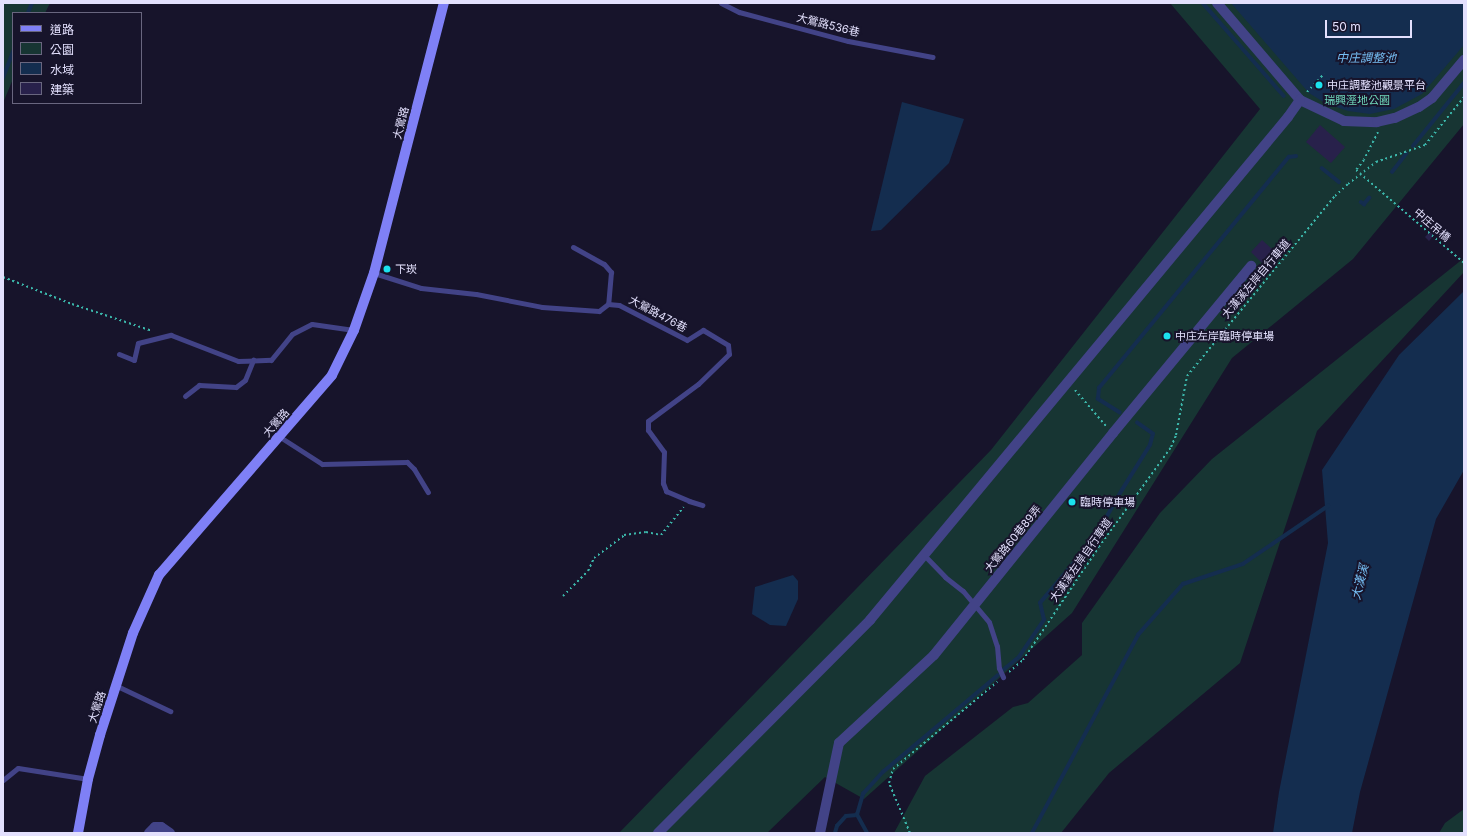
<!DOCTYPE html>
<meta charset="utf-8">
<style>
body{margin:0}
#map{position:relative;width:1467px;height:836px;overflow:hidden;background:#17142b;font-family:Inter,"Noto Sans TC",sans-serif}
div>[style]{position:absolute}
.green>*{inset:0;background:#173533}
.water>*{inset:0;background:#142d4f}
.stream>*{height:3.5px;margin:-1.75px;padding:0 1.75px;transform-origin:1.75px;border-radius:1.75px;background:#142d4f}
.building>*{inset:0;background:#28214b}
.path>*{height:2px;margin-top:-1px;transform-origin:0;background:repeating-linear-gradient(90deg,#3bb6aa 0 2px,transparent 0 5px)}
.lane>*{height:5px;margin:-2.5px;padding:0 2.5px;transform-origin:2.5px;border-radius:2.5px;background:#424387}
.street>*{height:10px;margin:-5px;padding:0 5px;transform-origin:5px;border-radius:5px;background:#424387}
.secondary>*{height:10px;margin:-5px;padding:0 5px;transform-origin:5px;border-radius:5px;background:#7f80f6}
.dots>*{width:11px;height:11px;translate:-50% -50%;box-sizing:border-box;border:2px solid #17142b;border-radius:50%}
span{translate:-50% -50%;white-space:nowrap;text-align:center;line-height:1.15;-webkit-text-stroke:4px #17142b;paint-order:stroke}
.street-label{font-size:11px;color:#e3e0fd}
.poi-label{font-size:11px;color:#e3e0fd}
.left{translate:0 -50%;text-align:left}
.park-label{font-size:11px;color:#70d9bb}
.water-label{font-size:12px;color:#76bff5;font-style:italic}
.frame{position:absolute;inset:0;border:4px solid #e3e0fd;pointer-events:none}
.legend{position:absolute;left:12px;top:12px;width:130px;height:92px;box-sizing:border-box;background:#17142b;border:1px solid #69667f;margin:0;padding:5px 7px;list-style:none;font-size:12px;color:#e3e0fd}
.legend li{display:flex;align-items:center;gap:8px;height:20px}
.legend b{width:20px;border:1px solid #69667f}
.scale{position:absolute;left:1325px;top:20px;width:87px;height:18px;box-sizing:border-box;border:2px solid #e3e0fd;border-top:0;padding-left:5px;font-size:12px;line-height:14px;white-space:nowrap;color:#e3e0fd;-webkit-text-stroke:3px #17142b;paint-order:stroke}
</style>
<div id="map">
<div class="green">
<i style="clip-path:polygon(3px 3px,50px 3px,45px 13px,13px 13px,13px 79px,3px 103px)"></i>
<i style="clip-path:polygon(1170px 3px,1464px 3px,1464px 124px,1353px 259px,1232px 358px,1072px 613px,864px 799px,825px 777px,767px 833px,619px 833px,991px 450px,1260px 109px)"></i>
<i style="clip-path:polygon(1464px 258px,1464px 272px,1317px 431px,1240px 663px,1109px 773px,1061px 833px,894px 833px,925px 776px,1013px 707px,1028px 703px,1082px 655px,1082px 623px,1160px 513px,1212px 459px)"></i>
<i style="clip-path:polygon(1464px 809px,1464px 833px,1439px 833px,1445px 823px)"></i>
</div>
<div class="water">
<i style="clip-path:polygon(1231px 3px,1464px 3px,1464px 45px,1422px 94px,1394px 109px,1370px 114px,1348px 111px,1325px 103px,1309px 93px)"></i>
<i style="clip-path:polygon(902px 102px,964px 119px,949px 163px,881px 230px,871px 231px)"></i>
<i style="clip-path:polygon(1464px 291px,1464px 470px,1436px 519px,1360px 792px,1352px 833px,1273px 833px,1279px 792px,1328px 543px,1322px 470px,1399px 355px)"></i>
<i style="clip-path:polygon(793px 575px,798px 581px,798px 599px,786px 626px,770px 625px,752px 614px,755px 587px)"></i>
</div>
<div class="stream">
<i style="left:1203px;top:3px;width:123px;rotate:48.9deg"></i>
<i style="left:28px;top:13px;width:11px;rotate:-68deg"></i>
<i style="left:3px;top:78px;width:28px;rotate:-69deg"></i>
<i style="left:1413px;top:146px;width:81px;rotate:-51deg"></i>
<i style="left:1322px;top:168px;width:22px;rotate:39deg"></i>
<i style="left:1392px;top:172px;width:23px;rotate:-52deg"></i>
<i style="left:1361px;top:202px;width:4px;rotate:34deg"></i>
<i style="left:1364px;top:204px;width:8px;rotate:-50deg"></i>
<i style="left:1120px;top:413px;width:26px;rotate:-148deg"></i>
<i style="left:1098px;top:399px;width:11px;rotate:-85deg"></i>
<i style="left:1099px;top:388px;width:299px;rotate:-50.6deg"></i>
<i style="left:1289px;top:157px;width:7px;rotate:-8deg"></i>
<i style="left:1003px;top:670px;width:21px;rotate:-39deg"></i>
<i style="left:1019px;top:657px;width:45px;rotate:-56deg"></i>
<i style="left:1044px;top:620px;width:17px;rotate:-103deg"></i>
<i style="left:1040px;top:603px;width:84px;rotate:-49.8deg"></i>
<i style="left:1094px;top:539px;width:56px;rotate:-60.3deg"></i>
<i style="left:1122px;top:490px;width:53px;rotate:-58.1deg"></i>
<i style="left:1150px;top:445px;width:11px;rotate:-75deg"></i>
<i style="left:1153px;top:434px;width:19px;rotate:-145deg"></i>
<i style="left:835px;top:833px;width:7px;rotate:-74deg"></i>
<i style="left:837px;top:826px;width:13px;rotate:-48deg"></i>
<i style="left:846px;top:816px;width:11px;rotate:-5deg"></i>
<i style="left:867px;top:833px;width:21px;rotate:-119deg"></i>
<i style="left:857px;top:815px;width:22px;rotate:-74deg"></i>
<i style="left:863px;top:794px;width:30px;rotate:-48deg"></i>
<i style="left:883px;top:772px;width:150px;rotate:-40.1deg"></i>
<i style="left:1032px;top:833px;width:225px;rotate:-61.8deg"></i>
<i style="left:1138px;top:635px;width:68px;rotate:-48.6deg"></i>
<i style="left:1183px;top:584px;width:63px;rotate:-18.4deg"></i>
<i style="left:1243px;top:564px;width:103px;rotate:-34.3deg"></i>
</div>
<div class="building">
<i style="clip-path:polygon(1320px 125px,1345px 147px,1331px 163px,1306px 142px)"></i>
<i style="clip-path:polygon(1437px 224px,1441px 227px,1429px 241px,1425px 237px)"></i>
<i style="clip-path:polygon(1262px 240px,1273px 250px,1262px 263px,1251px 252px)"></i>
</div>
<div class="path">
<i style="left:1307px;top:92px;width:25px;rotate:-47deg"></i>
<i style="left:1378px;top:132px;width:31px;rotate:117deg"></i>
<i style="left:1364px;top:160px;width:13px;rotate:129deg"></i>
<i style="left:1356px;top:170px;width:143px;rotate:40.7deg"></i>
<i style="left:3px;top:277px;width:74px;rotate:21.4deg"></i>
<i style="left:72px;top:304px;width:84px;rotate:18.6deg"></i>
<i style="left:1075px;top:390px;width:48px;rotate:49.3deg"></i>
<i style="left:563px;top:596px;width:35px;rotate:-45deg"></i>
<i style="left:588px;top:571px;width:14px;rotate:-65deg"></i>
<i style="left:594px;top:558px;width:38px;rotate:-37deg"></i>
<i style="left:624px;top:535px;width:22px;rotate:-8deg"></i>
<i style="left:646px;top:532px;width:15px;rotate:11deg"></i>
<i style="left:661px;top:535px;width:36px;rotate:-51deg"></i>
<i style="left:1009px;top:672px;width:18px;rotate:-41deg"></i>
<i style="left:1023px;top:660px;width:136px;rotate:-56.1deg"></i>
<i style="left:1099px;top:547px;width:123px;rotate:-54.2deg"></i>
<i style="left:1171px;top:447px;width:13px;rotate:-67deg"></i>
<i style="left:1176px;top:435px;width:60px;rotate:-79.4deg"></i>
<i style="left:1187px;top:376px;width:233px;rotate:-50.6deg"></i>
<i style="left:1335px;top:196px;width:18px;rotate:-43deg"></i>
<i style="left:1348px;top:184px;width:36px;rotate:-38deg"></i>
<i style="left:1376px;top:162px;width:52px;rotate:-19.1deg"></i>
<i style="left:1425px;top:145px;width:62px;rotate:-50.9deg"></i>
<i style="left:910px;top:833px;width:54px;rotate:-112.8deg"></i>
<i style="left:889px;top:783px;width:15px;rotate:-74deg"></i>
<i style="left:893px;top:769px;width:136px;rotate:-39.9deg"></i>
</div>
<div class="lane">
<i style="left:721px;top:3px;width:20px;rotate:27deg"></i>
<i style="left:739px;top:12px;width:113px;rotate:14.9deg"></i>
<i style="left:848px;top:41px;width:86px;rotate:10.7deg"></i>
<i style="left:573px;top:247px;width:35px;rotate:29deg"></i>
<i style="left:604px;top:264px;width:11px;rotate:49deg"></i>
<i style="left:611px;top:272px;width:32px;rotate:95deg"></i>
<i style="left:374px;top:273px;width:49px;rotate:17.7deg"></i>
<i style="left:421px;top:288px;width:55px;rotate:6.2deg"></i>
<i style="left:476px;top:294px;width:67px;rotate:11.1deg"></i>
<i style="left:542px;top:307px;width:57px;rotate:4deg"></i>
<i style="left:599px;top:311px;width:11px;rotate:-38deg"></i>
<i style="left:608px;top:304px;width:11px;rotate:5deg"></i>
<i style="left:619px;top:305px;width:76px;rotate:27.2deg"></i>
<i style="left:687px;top:340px;width:19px;rotate:-32deg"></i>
<i style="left:703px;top:330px;width:29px;rotate:31deg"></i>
<i style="left:728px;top:345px;width:9px;rotate:84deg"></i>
<i style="left:729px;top:354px;width:43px;rotate:135.9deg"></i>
<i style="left:698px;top:384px;width:62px;rotate:143.5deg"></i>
<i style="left:648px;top:421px;width:9px;rotate:90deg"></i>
<i style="left:648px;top:430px;width:27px;rotate:54deg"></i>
<i style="left:664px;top:452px;width:31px;rotate:92deg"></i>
<i style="left:663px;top:483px;width:9px;rotate:69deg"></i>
<i style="left:666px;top:491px;width:25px;rotate:23deg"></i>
<i style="left:689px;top:501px;width:14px;rotate:17deg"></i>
<i style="left:119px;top:354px;width:16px;rotate:22deg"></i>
<i style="left:134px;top:360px;width:17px;rotate:-77deg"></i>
<i style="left:138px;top:343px;width:34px;rotate:-14deg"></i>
<i style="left:171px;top:335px;width:72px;rotate:21.2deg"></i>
<i style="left:238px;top:361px;width:33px;rotate:-2deg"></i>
<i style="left:271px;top:360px;width:33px;rotate:-51deg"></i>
<i style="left:292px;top:334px;width:22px;rotate:-27deg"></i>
<i style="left:312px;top:324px;width:42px;rotate:8.1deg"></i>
<i style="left:185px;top:396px;width:18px;rotate:-38deg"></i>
<i style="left:199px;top:385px;width:37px;rotate:3deg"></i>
<i style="left:236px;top:387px;width:11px;rotate:-38deg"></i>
<i style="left:245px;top:380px;width:22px;rotate:-68deg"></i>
<i style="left:280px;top:437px;width:50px;rotate:32.7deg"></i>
<i style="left:322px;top:464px;width:85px;rotate:-1.3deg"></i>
<i style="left:407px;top:462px;width:10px;rotate:45deg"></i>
<i style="left:414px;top:469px;width:27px;rotate:59deg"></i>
<i style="left:924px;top:555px;width:30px;rotate:46deg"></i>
<i style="left:945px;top:577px;width:23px;rotate:38deg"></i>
<i style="left:963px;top:591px;width:40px;rotate:50deg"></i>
<i style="left:989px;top:622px;width:25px;rotate:72deg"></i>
<i style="left:997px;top:646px;width:22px;rotate:85deg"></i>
<i style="left:999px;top:668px;width:10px;rotate:66deg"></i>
<i style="left:117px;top:686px;width:59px;rotate:25.3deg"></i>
<i style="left:3px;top:780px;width:19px;rotate:-39deg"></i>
<i style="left:18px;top:768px;width:71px;rotate:8.9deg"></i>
</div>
<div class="street">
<i style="left:1217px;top:3px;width:128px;rotate:49.4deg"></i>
<i style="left:1300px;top:100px;width:49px;rotate:25.5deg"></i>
<i style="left:1344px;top:121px;width:33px;rotate:2deg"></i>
<i style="left:1377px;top:122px;width:18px;rotate:-13deg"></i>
<i style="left:1395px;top:118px;width:26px;rotate:-25deg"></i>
<i style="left:1419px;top:107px;width:16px;rotate:-35deg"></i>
<i style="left:1432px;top:98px;width:50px;rotate:-49.9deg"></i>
<i style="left:149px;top:833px;width:8px;rotate:-45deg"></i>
<i style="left:155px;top:827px;width:6px"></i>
<i style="left:161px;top:827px;width:11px;rotate:34deg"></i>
<i style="left:658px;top:833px;width:301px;rotate:-45.1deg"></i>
<i style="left:870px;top:620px;width:654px;rotate:-50.27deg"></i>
<i style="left:1288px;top:117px;width:21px;rotate:-55deg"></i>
<i style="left:820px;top:833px;width:92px;rotate:-78.1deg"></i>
<i style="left:839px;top:743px;width:129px;rotate:-42.8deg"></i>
<i style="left:934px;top:655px;width:285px;rotate:-51.1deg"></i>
<i style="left:1113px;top:433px;width:217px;rotate:-50.4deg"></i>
</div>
<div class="secondary">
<i style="left:78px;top:833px;width:55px;rotate:-79.5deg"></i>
<i style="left:88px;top:779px;width:46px;rotate:-74.7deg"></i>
<i style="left:100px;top:735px;width:107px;rotate:-72.1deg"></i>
<i style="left:133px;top:633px;width:64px;rotate:-65.9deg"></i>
<i style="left:159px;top:575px;width:264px;rotate:-49.1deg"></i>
<i style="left:332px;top:375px;width:50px;rotate:-63.9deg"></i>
<i style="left:354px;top:330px;width:60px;rotate:-70.7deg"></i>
<i style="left:374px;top:273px;width:279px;rotate:-75.5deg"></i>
</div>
<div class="dots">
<i style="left:1319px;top:85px;background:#1be1ee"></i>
<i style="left:387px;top:269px;background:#1be1ee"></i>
<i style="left:1167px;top:336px;background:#1be1ee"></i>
<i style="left:1072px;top:502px;background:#1be1ee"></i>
</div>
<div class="street-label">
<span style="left:828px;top:25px;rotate:14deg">大鶯路536巷</span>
<span style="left:401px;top:123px;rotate:-76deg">大鶯路</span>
<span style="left:1432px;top:225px;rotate:41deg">中庄吊橋</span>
<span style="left:1256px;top:279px;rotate:-50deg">大漢溪左岸自行車道</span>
<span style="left:658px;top:314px;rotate:28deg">大鶯路476巷</span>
<span style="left:276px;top:423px;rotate:-49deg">大鶯路</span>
<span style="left:1013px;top:539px;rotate:-51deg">大鶯路60巷89弄</span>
<span style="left:1081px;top:560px;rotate:-55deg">大漢溪左岸自行車道</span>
<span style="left:97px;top:707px;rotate:-72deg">大鶯路</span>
</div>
<div class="poi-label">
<span class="left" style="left:1327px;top:85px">中庄調整池觀景平台</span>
<span class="left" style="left:395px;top:269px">下崁</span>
<span class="left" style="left:1175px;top:336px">中庄左岸臨時停車場</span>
<span class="left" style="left:1080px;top:502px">臨時停車場</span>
</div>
<div class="park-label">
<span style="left:1357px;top:100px">瑞興溼地公園</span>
</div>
<div class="water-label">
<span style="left:1366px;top:58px">中庄調整池</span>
<span style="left:1360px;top:582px;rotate:-76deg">大漢溪</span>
</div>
<div class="frame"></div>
<ul class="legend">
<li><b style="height:5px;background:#7f80f6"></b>道路</li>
<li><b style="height:11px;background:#173533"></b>公園</li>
<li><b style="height:11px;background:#142d4f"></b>水域</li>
<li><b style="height:11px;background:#28214b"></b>建築</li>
</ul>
<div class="scale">50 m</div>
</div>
